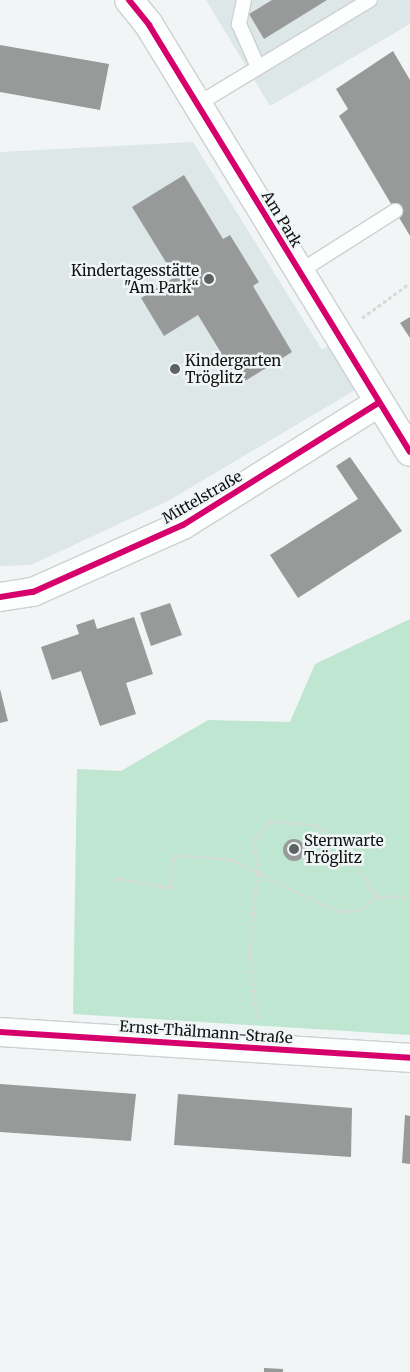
<!DOCTYPE html>
<meta charset="utf-8">
<style>
body{margin:0}
#map{position:relative;width:410px;height:1372px;overflow:hidden;background:#f1f5f5;font-family:Merriweather,serif}
div>[style]{position:absolute}
.built>*{inset:0;background:#dde7e7}
.green>*{inset:0;background:#bee6d0}
.building>*{inset:0;background:#989a9a}
.round{border-radius:50%}
.path>*{height:3px;margin-top:-1.5px;transform-origin:0;background:repeating-linear-gradient(90deg,#d8d9d9 0 4px,transparent 0 6.5px)}
.roads{filter:drop-shadow(1px 0 #ced1d1) drop-shadow(-1px 0 #ced1d1) drop-shadow(0 1px #ced1d1) drop-shadow(0 -1px #ced1d1)}
.service>*{height:14px;margin:-7px;padding:0 7px;transform-origin:7px;border-radius:7px;background:#fdfefe}
.minor>*{height:28px;margin:-14px;padding:0 14px;transform-origin:14px;border-radius:14px;background:#fdfefe}
.cycleway>*{height:6px;margin:-3px;padding:0 3px;transform-origin:3px;border-radius:3px;background:#d6006c}
.dots>*{width:14px;height:14px;translate:-50% -50%;box-sizing:border-box;border:2px solid #f0f6f6;border-radius:50%}
span{translate:-50% -50%;white-space:nowrap;text-align:center;line-height:1.15;-webkit-text-stroke:5px #f0f6f6;paint-order:stroke}
.street-label{font-size:15px;color:#111313}
.poi-label{font-size:15px;color:#111313}
.right{translate:-100% -50%;text-align:right}
.left{translate:0 -50%;text-align:left}
</style>
<div id="map">
<div class="built">
<i style="clip-path:polygon(206px 0,410px 0,410px 24px,270px 106px)"></i>
<i style="clip-path:polygon(193px 142px,322px 350px,333px 343px,360px 387px,168px 501px,31px 565px,0 566px,0 152px)"></i>
</div>
<div class="green">
<i style="clip-path:polygon(410px 619px,410px 1035px,73px 1014px,77px 769px,121px 771px,208px 720px,290px 722px,315px 664px)"></i>
</div>
<div class="building">
<i style="clip-path:polygon(272px 0,327px 0,264px 39px,249px 14px)"></i>
<i style="clip-path:polygon(0 45px,109px 64px,100px 110px,0 92px)"></i>
<i style="clip-path:polygon(393px 51px,410px 80px,410px 236px,339px 116px,348px 109px,336px 89px)"></i>
<i style="clip-path:polygon(184px 175px,223px 239px,230px 235px,259px 282px,253px 286px,292px 352px,240px 384px,198px 315px,164px 336px,141px 298px,175px 277px,132px 207px)"></i>
<i style="clip-path:polygon(410px 317px,410px 338px,400px 323px)"></i>
<i style="clip-path:polygon(350px 457px,402px 531px,298px 598px,270px 555px,358px 499px,336px 466px)"></i>
<i style="clip-path:polygon(170px 603px,182px 635px,151px 646px,140px 613px)"></i>
<i style="clip-path:polygon(134px 617px,153px 674px,126px 683px,136px 714px,100px 726px,81px 671px,52px 680px,41px 647px,79px 634px,76px 625px,94px 619px,97px 629px)"></i>
<i style="clip-path:polygon(0 689px,8px 721px,0 723px)"></i>
<i class="round" style="left:283px;top:839px;width:22px;height:22px"></i>
<i style="clip-path:polygon(0 1084px,136px 1094px,131px 1141px,0 1132px)"></i>
<i style="clip-path:polygon(178px 1094px,352px 1108px,351px 1157px,174px 1145px)"></i>
<i style="clip-path:polygon(405px 1115px,410px 1116px,410px 1164px,402px 1163px)"></i>
<i style="clip-path:polygon(264px 1368px,283px 1369px,283px 1372px,264px 1372px)"></i>
</div>
<div class="path">
<i style="left:362px;top:318px;width:59px;rotate:-36.1deg"></i>
<i style="left:115px;top:878px;width:57px;rotate:10.1deg"></i>
<i style="left:171px;top:888px;width:33px;rotate:-85deg"></i>
<i style="left:174px;top:855px;width:56px;rotate:4.1deg"></i>
<i style="left:230px;top:859px;width:119px;rotate:25.9deg"></i>
<i style="left:337px;top:911px;width:20px"></i>
<i style="left:357px;top:911px;width:24px;rotate:-35deg"></i>
<i style="left:377px;top:897px;width:33px;rotate:-2deg"></i>
<i style="left:257px;top:1018px;width:64px;rotate:-97.1deg"></i>
<i style="left:249px;top:954px;width:81px;rotate:-83.7deg"></i>
<i style="left:258px;top:873px;width:33px;rotate:-97deg"></i>
<i style="left:254px;top:840px;width:25px;rotate:-50deg"></i>
<i style="left:270px;top:821px;width:47px;rotate:4.9deg"></i>
<i style="left:317px;top:825px;width:55px;rotate:46.5deg"></i>
<i style="left:355px;top:865px;width:39px;rotate:55deg"></i>
</div>
<div class="roads">
<div class="service">
<i style="left:244px;top:0;width:25px;rotate:102deg"></i>
<i style="left:239px;top:24px;width:47px;rotate:66.2deg"></i>
<i style="left:198px;top:104px;width:201px;rotate:-31.2deg"></i>
<i style="left:299px;top:272px;width:114px;rotate:-32.4deg"></i>
</div>
<div class="minor">
<i style="left:129px;top:0;width:32px;rotate:51deg"></i>
<i style="left:149px;top:25px;width:500px;rotate:58.57deg"></i>
<i style="left:0;top:597px;width:33px;rotate:-9deg"></i>
<i style="left:33px;top:592px;width:164px;rotate:-24.1deg"></i>
<i style="left:183px;top:525px;width:230px;rotate:-32deg"></i>
<i style="left:0;top:1032px;width:411px;rotate:3.6deg"></i>
</div>
</div>
<div class="cycleway">
<i style="left:129px;top:0;width:32px;rotate:51deg"></i>
<i style="left:149px;top:25px;width:500px;rotate:58.57deg"></i>
<i style="left:0;top:597px;width:33px;rotate:-9deg"></i>
<i style="left:33px;top:592px;width:164px;rotate:-24.1deg"></i>
<i style="left:183px;top:525px;width:230px;rotate:-32deg"></i>
<i style="left:0;top:1032px;width:411px;rotate:3.6deg"></i>
</div>
<div class="dots">
<i style="left:209px;top:279px;background:#5f6262"></i>
<i style="left:175px;top:369px;background:#5f6262"></i>
<i style="left:294px;top:849px;background:#5f6262"></i>
</div>
<div class="street-label">
<span style="left:282px;top:219px;rotate:59deg">Am Park</span>
<span style="left:202px;top:497px;rotate:-30deg">Mittelstraße</span>
<span style="left:206px;top:1032px;rotate:4deg">Ernst-Thälmann-Straße</span>
</div>
<div class="poi-label">
<span class="right" style="left:199px;top:279px">Kindertagesstätte<br>"Am Park“</span>
<span class="left" style="left:185px;top:369px">Kindergarten<br>Tröglitz</span>
<span class="left" style="left:304px;top:849px">Sternwarte<br>Tröglitz</span>
</div>
</div>
